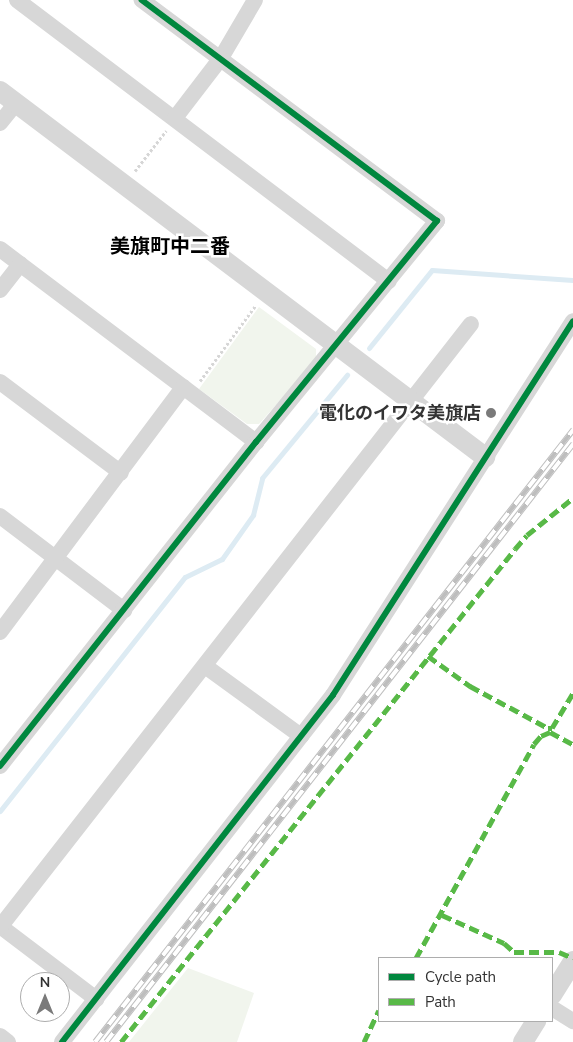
<!DOCTYPE html>
<meta charset="utf-8">
<style>
body{margin:0}
#map{position:relative;width:573px;height:1042px;overflow:hidden;background:#fff;font-family:"Nunito Sans","Noto Sans JP",sans-serif}
div>[style]{position:absolute}
.green>*{inset:0;background:#f1f5ed}
.stream>*{height:5px;margin:-2.5px;padding:0 2.5px;transform-origin:2.5px;border-radius:2.5px;background:#ddebf3}
.path>*{height:3px;margin-top:-1.5px;transform-origin:0;background:repeating-linear-gradient(90deg,#d6d6d6 0 2.5px,transparent 0 5px)}
.minor>*{height:16px;margin:-8px;padding:0 8px;transform-origin:8px;border-radius:8px;background:#d7d7d7}
.tertiary>*{height:20px;margin:-10px;padding:0 10px;transform-origin:10px;border-radius:10px;background:#d7d7d7}
.rail>*{height:5.5px;margin-top:-2.75px;transform-origin:0;background:repeating-linear-gradient(90deg,#fff 0 11px,#bebebe 0 22px);box-sizing:border-box;border-block:1px solid #bebebe}
.quiet>*{height:5px;margin-top:-2.5px;transform-origin:0;background:repeating-linear-gradient(90deg,#58b947 0 10px,transparent 0 15px)}
.cycleway>*{height:6px;margin:-3px;padding:0 3px;transform-origin:3px;border-radius:3px;background:#00873e}
.dots>*{width:14px;height:14px;translate:-50% -50%;box-sizing:border-box;border:2px solid #fff;border-radius:50%}
span{translate:-50% -50%;white-space:nowrap;text-align:center;line-height:1.15;-webkit-text-stroke:5px #fff;paint-order:stroke}
.poi-label{font-size:18px;color:#333;font-weight:700}
.right{translate:-100% -50%;text-align:right}
.quarter-label{font-size:20px;color:#000;font-weight:700}
.legend{position:absolute;left:378px;top:957px;width:175px;height:65px;box-sizing:border-box;background:#fff;border:1px solid #adadad;margin:0;padding:6px 9px;list-style:none;font-size:15px;color:#333}
.legend li{display:flex;align-items:center;gap:10px;height:25px}
.legend b{width:25px;border:1px solid #adadad}
.north{position:absolute;left:20px;top:972px;width:50px;height:50px;box-sizing:border-box;background:#fff;border:1px solid #adadad;border-radius:50%;rotate:0deg;font-size:14px;font-weight:700;line-height:20px;text-align:center;color:#333}
.north::after{content:'';display:block;margin:auto;width:18px;height:22px;background:#7a7a7a;clip-path:polygon(50% 0,100% 100%,50% 72%,0 100%)}
</style>
<div id="map">
<div class="green">
<i style="clip-path:polygon(259px 307px,316px 349px,316px 360px,259px 424px,247px 424px,199px 389px)"></i>
<i style="clip-path:polygon(188px 968px,254px 993px,237px 1042px,129px 1042px)"></i>
</div>
<div class="stream">
<i style="left:369px;top:348px;width:100px;rotate:-51.1deg"></i>
<i style="left:432px;top:270px;width:141px;rotate:4.1deg"></i>
<i style="left:0;top:811px;width:298px;rotate:-51.7deg"></i>
<i style="left:185px;top:577px;width:41px;rotate:-25.9deg"></i>
<i style="left:222px;top:559px;width:54px;rotate:-54.8deg"></i>
<i style="left:253px;top:515px;width:38px;rotate:-76deg"></i>
<i style="left:262px;top:478px;width:134px;rotate:-50.5deg"></i>
</div>
<div class="path">
<i style="left:135px;top:171px;width:51px;rotate:-52.2deg"></i>
<i style="left:200px;top:381px;width:94px;rotate:-53.6deg"></i>
</div>
<div class="minor">
<i style="left:17px;top:0;width:466px;rotate:37.1deg"></i>
<i style="left:175px;top:118px;width:76px;rotate:-52.5deg"></i>
<i style="left:221px;top:58px;width:67px;rotate:-59.6deg"></i>
<i style="left:0;top:123px;width:26px;rotate:-51deg"></i>
<i style="left:0;top:249px;width:321px;rotate:37deg"></i>
<i style="left:0;top:290px;width:33px;rotate:-52deg"></i>
<i style="left:0;top:382px;width:151px;rotate:36.9deg"></i>
<i style="left:0;top:516px;width:156px;rotate:37.2deg"></i>
<i style="left:0;top:632px;width:306px;rotate:-53.2deg"></i>
<i style="left:205px;top:666px;width:119px;rotate:36.1deg"></i>
<i style="left:0;top:766px;width:413px;rotate:-51.7deg"></i>
<i style="left:256px;top:442px;width:286px;rotate:-50.7deg"></i>
<i style="left:437px;top:221px;width:369px;rotate:-143.2deg"></i>
<i style="left:0;top:926px;width:121px;rotate:37.2deg"></i>
<i style="left:0;top:927px;width:765px;rotate:-52.01deg"></i>
<i style="left:552px;top:1008px;width:25px;rotate:32deg"></i>
<i style="left:0;top:1036px;width:10px;rotate:37deg"></i>
<i style="left:62px;top:1042px;width:440px;rotate:-52deg"></i>
<i style="left:333px;top:695px;width:444px;rotate:-57.3deg"></i>
</div>
<div class="tertiary">
<i style="left:0;top:91px;width:608px;rotate:37.04deg"></i>
<i style="left:552px;top:995px;width:40px;rotate:-58deg"></i>
<i style="left:523px;top:1042px;width:25px;rotate:-58deg"></i>
</div>
<div class="rail">
<i style="left:95px;top:1042px;width:777px;rotate:-52.01deg"></i>
<i style="left:106px;top:1042px;width:759px;rotate:-52.01deg"></i>
</div>
<div class="quiet">
<i style="left:428px;top:656px;width:52px;rotate:35.5deg"></i>
<i style="left:470px;top:686px;width:89px;rotate:28.3deg"></i>
<i style="left:548px;top:728px;width:4px"></i>
<i style="left:552px;top:728px;width:41px;rotate:-59deg"></i>
<i style="left:442px;top:915px;width:68px;rotate:24.3deg"></i>
<i style="left:504px;top:943px;width:13px;rotate:42deg"></i>
<i style="left:514px;top:952px;width:45px"></i>
<i style="left:559px;top:952px;width:15px;rotate:23deg"></i>
<i style="left:416px;top:958px;width:244px;rotate:-61.1deg"></i>
<i style="left:534px;top:744px;width:11px;rotate:-49deg"></i>
<i style="left:541px;top:736px;width:10px;rotate:-24deg"></i>
<i style="left:550px;top:732px;width:26px;rotate:28deg"></i>
<i style="left:121px;top:1042px;width:631px;rotate:-51.37deg"></i>
<i style="left:515px;top:549px;width:18px;rotate:-49deg"></i>
<i style="left:527px;top:535px;width:59px;rotate:-38.8deg"></i>
<i style="left:364px;top:1042px;width:35px;rotate:-65deg"></i>
</div>
<div class="cycleway">
<i style="left:0;top:766px;width:413px;rotate:-51.7deg"></i>
<i style="left:256px;top:442px;width:286px;rotate:-50.7deg"></i>
<i style="left:437px;top:221px;width:369px;rotate:-143.2deg"></i>
<i style="left:62px;top:1042px;width:440px;rotate:-52deg"></i>
<i style="left:333px;top:695px;width:444px;rotate:-57.3deg"></i>
</div>
<div class="dots">
<i style="left:491px;top:413px;background:#7a7a7a"></i>
</div>
<div class="poi-label">
<span class="right" style="left:481px;top:413px">電化のイワタ美旗店</span>
</div>
<div class="quarter-label">
<span style="left:170px;top:246px">美旗町中二番</span>
</div>
<ul class="legend">
<li><b style="height:6px;background:#00873e"></b>Cycle path</li>
<li><b style="height:6px;background:#58b947"></b>Path</li>
</ul>
<div class="north">N</div>
</div>
